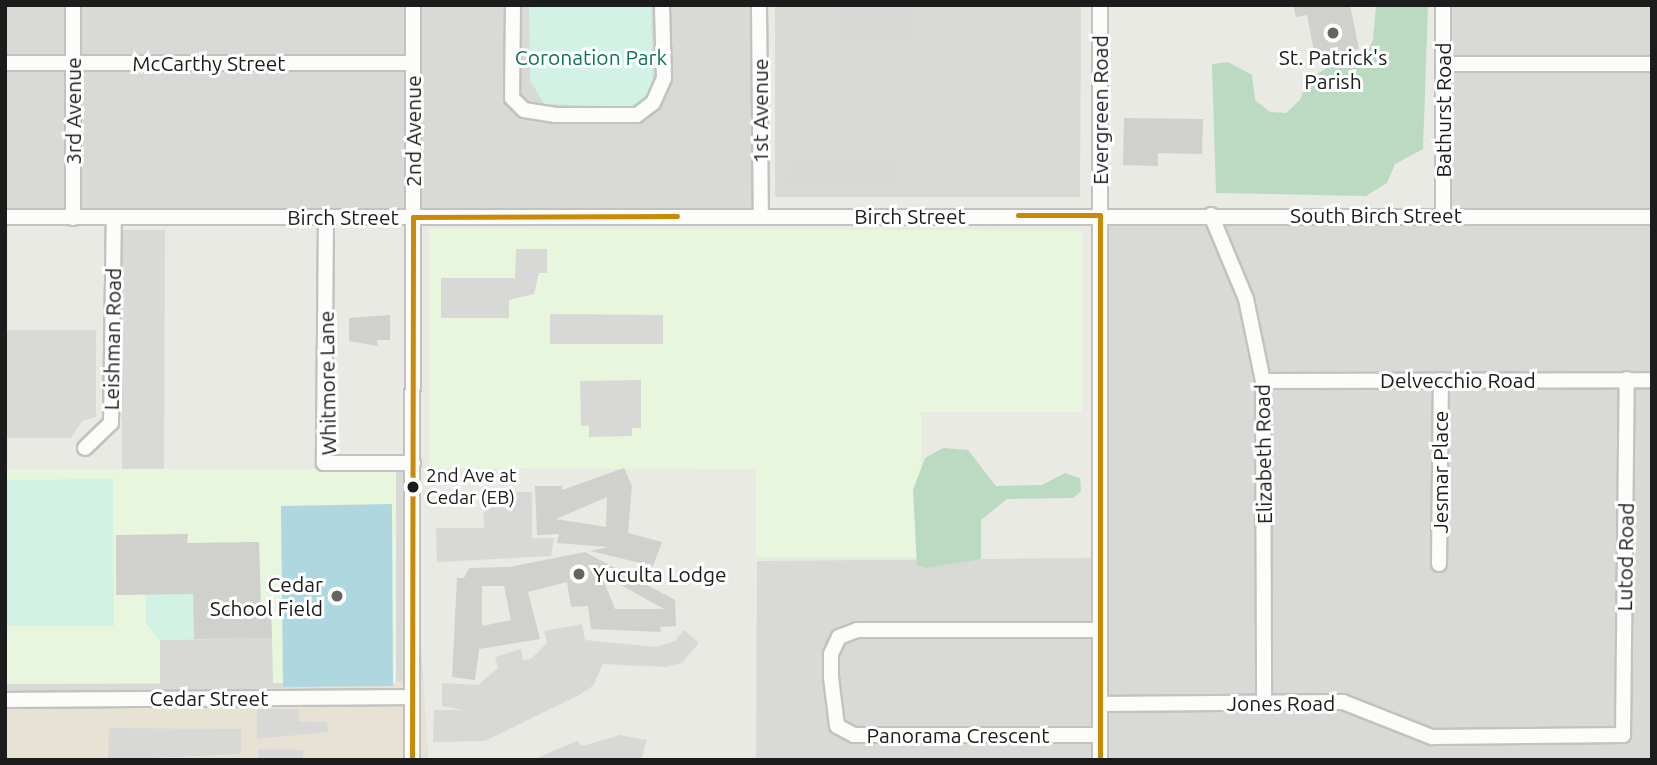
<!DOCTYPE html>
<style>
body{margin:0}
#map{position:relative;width:1657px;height:765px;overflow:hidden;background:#e9eae4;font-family:Ubuntu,sans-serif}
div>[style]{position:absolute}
.residential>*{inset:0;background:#d9d9d5}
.commercial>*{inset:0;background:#e8e2d5}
.education>*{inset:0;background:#e8f6dd}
.forest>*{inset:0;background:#bbdac2}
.park>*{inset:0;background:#d1f2e5}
.pitch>*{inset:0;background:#afd7e0}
.parking>*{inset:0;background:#d8d9d6}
.building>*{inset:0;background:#d0d0cc}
.roads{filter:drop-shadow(2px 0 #c2c3c0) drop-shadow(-2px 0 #c2c3c0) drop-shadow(0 2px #c2c3c0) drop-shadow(0 -2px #c2c3c0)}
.minor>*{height:14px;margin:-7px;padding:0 7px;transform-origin:7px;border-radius:7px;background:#fcfcfb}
.bus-1>*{height:5px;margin:-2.5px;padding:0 2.5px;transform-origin:2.5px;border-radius:2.5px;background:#cb8a06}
.dots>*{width:19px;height:19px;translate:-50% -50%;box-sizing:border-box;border:4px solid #fff;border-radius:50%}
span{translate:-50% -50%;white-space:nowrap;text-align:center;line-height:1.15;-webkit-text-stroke:6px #fff;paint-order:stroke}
.bus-label{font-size:19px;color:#1c1c1c}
.left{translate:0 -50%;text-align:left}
.park-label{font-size:21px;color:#0c7755}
.poi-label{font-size:21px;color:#1c1c1c}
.right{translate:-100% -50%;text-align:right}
.street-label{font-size:21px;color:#1c1c1c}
.frame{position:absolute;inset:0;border:7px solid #1c1c1c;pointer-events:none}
</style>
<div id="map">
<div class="residential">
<i style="clip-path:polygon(5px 5px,759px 5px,761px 216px,5px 217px)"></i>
<i style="clip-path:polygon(775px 5px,1081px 5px,1080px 197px,775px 197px)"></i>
<i style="clip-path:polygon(1443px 5px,1652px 5px,1652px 217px,1443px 214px)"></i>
<i style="clip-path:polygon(1100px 215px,1652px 218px,1652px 760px,1100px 760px)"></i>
<i style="clip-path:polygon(5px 230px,6px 330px,96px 330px,96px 417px,82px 421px,71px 438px,6px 438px,6px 469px,122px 469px,122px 230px,165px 230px,164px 469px,410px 470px,428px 760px,5px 760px)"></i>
<i style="clip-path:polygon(1098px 558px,1099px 760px,756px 760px,757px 561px)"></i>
</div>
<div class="commercial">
<i style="clip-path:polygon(423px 680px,428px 760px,5px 760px,5px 705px)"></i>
</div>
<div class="education">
<i style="clip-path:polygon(429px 229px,1082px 230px,1082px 412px,921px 412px,921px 557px,756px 557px,756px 469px,429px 468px)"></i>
<i style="clip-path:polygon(5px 469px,396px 469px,396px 683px,5px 684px)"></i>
</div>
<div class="forest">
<i style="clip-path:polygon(1376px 5px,1428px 5px,1423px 149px,1395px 164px,1387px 183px,1366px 196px,1216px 193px,1212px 64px,1228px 62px,1252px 75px,1255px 100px,1270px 112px,1286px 113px,1300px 100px,1307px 82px,1326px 68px,1363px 61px,1373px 40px)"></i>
<i style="clip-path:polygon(943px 448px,968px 450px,996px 486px,1042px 485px,1065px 473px,1080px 478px,1081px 491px,1073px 498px,1007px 499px,981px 520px,981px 559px,926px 568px,917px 565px,913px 490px,925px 458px)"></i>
</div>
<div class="park">
<i style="clip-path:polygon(529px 5px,651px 5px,653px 85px,648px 96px,632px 107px,544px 104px,530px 80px)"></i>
<i style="clip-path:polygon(113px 479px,114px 626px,5px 626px,5px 480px)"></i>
<i style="clip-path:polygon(146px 594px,193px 594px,194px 639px,160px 640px,146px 624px)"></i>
</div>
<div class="pitch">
<i style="clip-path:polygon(392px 504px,393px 686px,283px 687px,281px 506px)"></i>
</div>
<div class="parking">
<i style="clip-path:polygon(841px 5px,913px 5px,913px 44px,842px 45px)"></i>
<i style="clip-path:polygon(896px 160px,897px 182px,786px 184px,786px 161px)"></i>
<i style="clip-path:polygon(516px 249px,547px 249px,547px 273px,539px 273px,534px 294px,509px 300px,509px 318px,441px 318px,441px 278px,515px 278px)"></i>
<i style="clip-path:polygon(550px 314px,663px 315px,663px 344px,550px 344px)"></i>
<i style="clip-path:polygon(641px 380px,641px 428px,632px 428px,632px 436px,589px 437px,589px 426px,581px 426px,580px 381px)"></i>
<i style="clip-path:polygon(483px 492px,532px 492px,532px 538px,554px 538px,551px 556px,437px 562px,436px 528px,484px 528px)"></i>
<i style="clip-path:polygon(582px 624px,585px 640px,656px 647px,675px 641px,684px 630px,699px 643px,682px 663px,666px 667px,603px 664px,593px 686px,579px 695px,485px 741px,433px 742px,434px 710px,463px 710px,442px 706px,442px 683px,478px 685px,498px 668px,495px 657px,521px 649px,523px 660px,531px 659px,547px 643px,544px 631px)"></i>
<i style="clip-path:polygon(272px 638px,273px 683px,160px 686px,160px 640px)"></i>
<i style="clip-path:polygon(257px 709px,299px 709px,299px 721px,327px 722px,328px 732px,257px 739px)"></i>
<i style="clip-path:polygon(109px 728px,241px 729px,241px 754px,108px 760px)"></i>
<i style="clip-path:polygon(620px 735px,647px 740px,641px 760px,433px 760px,532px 760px,577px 741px,582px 746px)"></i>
<i style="clip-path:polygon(258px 749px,303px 750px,303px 760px,258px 760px)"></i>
</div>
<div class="building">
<i style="clip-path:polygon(1293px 5px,1350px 5px,1359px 49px,1315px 57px,1307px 15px,1296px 17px)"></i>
<i style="clip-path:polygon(1124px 118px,1203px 119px,1202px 154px,1158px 153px,1158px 166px,1123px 165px)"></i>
<i style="clip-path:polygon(390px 315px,390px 340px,377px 340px,378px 346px,349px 341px,349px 318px)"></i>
<i style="clip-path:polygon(evenodd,624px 468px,632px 486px,628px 533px,662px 542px,653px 566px,590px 551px,608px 547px,557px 543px,559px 534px,537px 535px,535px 486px,562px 486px,562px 490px,624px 468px,607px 497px,606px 527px,556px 519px,607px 497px)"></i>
<i style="clip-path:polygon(188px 534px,187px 543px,259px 542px,261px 605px,271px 606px,272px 638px,194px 639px,193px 594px,116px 595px,116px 535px)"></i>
<i style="clip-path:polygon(evenodd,585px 552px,675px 600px,676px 626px,660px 627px,661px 632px,591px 629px,588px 606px,571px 607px,567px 582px,528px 592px,540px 639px,479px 649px,475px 680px,452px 677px,457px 578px,464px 578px,469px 568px,509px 567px,585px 552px,601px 574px,664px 609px,615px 609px,601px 574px,585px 552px,482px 586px,504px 586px,511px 620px,482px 626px,482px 586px)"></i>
</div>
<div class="roads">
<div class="minor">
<i style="left:73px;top:5px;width:213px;rotate:90deg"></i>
<i style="left:513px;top:5px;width:93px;rotate:90.6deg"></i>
<i style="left:512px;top:98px;width:17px;rotate:45deg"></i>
<i style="left:524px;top:110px;width:32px;rotate:9deg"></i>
<i style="left:556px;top:115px;width:81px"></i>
<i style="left:637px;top:115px;width:20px;rotate:-37deg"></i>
<i style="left:653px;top:103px;width:27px;rotate:-66deg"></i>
<i style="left:664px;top:78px;width:73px;rotate:-91.6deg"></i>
<i style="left:759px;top:5px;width:211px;rotate:89.5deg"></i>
<i style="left:1100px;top:5px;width:755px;rotate:90deg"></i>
<i style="left:5px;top:63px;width:408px"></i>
<i style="left:1443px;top:64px;width:209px"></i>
<i style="left:1443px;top:214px;width:209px;rotate:-90deg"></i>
<i style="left:1211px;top:215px;width:91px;rotate:67.4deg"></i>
<i style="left:1246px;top:299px;width:84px;rotate:78.3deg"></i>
<i style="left:1263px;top:381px;width:322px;rotate:89.8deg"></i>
<i style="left:5px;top:217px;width:1647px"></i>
<i style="left:326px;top:217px;width:246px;rotate:90.5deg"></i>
<i style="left:324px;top:463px;width:89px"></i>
<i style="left:1263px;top:381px;width:389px;rotate:-0.1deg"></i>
<i style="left:85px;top:448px;width:36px;rotate:-44deg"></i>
<i style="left:111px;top:423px;width:205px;rotate:-89.2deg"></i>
<i style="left:1439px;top:564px;width:184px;rotate:-89.4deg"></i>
<i style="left:5px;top:700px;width:407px;rotate:-0.4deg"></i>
<i style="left:1100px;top:704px;width:243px;rotate:-0.5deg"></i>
<i style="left:1343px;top:702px;width:96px;rotate:21.5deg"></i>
<i style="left:1432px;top:737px;width:191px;rotate:-0.6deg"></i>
<i style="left:1623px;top:735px;width:356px;rotate:-89.4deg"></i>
<i style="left:1100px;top:735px;width:246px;rotate:180deg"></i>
<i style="left:854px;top:735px;width:19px;rotate:-152deg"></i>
<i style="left:837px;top:726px;width:49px;rotate:-97deg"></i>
<i style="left:831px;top:677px;width:23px;rotate:-90deg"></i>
<i style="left:831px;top:654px;width:19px;rotate:-65deg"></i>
<i style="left:839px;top:637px;width:19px;rotate:-21deg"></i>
<i style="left:857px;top:630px;width:243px"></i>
<i style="left:412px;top:760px;width:755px;rotate:-89.92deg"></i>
</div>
</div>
<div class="bus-1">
<i style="left:1018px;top:215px;width:82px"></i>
<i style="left:1100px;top:215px;width:545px;rotate:90deg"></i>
<i style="left:413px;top:217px;width:264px;rotate:-0.2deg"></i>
<i style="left:412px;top:760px;width:543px;rotate:-89.89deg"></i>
</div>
<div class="dots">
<i style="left:1333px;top:33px;background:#646462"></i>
<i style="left:413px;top:487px;background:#1c1c1c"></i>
<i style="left:579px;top:574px;background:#646462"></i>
<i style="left:337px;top:596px;background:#646462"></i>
</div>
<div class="bus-label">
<span class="left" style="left:426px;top:487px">2nd Ave at<br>Cedar (EB)</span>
</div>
<div class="park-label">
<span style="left:591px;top:57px">Coronation Park</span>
</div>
<div class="poi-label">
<span style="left:1333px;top:69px">St. Patrick's<br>Parish</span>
<span class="left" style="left:593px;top:574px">Yuculta Lodge</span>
<span class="right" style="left:323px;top:596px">Cedar<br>School Field</span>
</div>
<div class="street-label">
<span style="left:209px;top:63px">McCarthy Street</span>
<span style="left:1100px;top:110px;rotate:-90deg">Evergreen Road</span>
<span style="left:1443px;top:110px;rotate:-90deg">Bathurst Road</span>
<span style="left:73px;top:111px;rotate:-90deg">3rd Avenue</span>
<span style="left:760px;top:111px;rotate:-90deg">1st Avenue</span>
<span style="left:413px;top:131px;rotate:-90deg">2nd Avenue</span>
<span style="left:1376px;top:215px">South Birch Street</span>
<span style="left:910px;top:216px">Birch Street</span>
<span style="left:343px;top:217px">Birch Street</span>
<span style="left:112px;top:339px;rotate:-89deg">Leishman Road</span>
<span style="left:1458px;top:380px">Delvecchio Road</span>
<span style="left:327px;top:383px;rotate:-91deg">Whitmore Lane</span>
<span style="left:1263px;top:454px;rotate:-91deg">Elizabeth Road</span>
<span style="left:1440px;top:472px;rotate:-90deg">Jesmar Place</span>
<span style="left:1625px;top:557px;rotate:-89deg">Lutod Road</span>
<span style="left:209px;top:698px">Cedar Street</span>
<span style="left:1281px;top:703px">Jones Road</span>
<span style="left:958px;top:735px">Panorama Crescent</span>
</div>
<div class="frame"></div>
</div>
